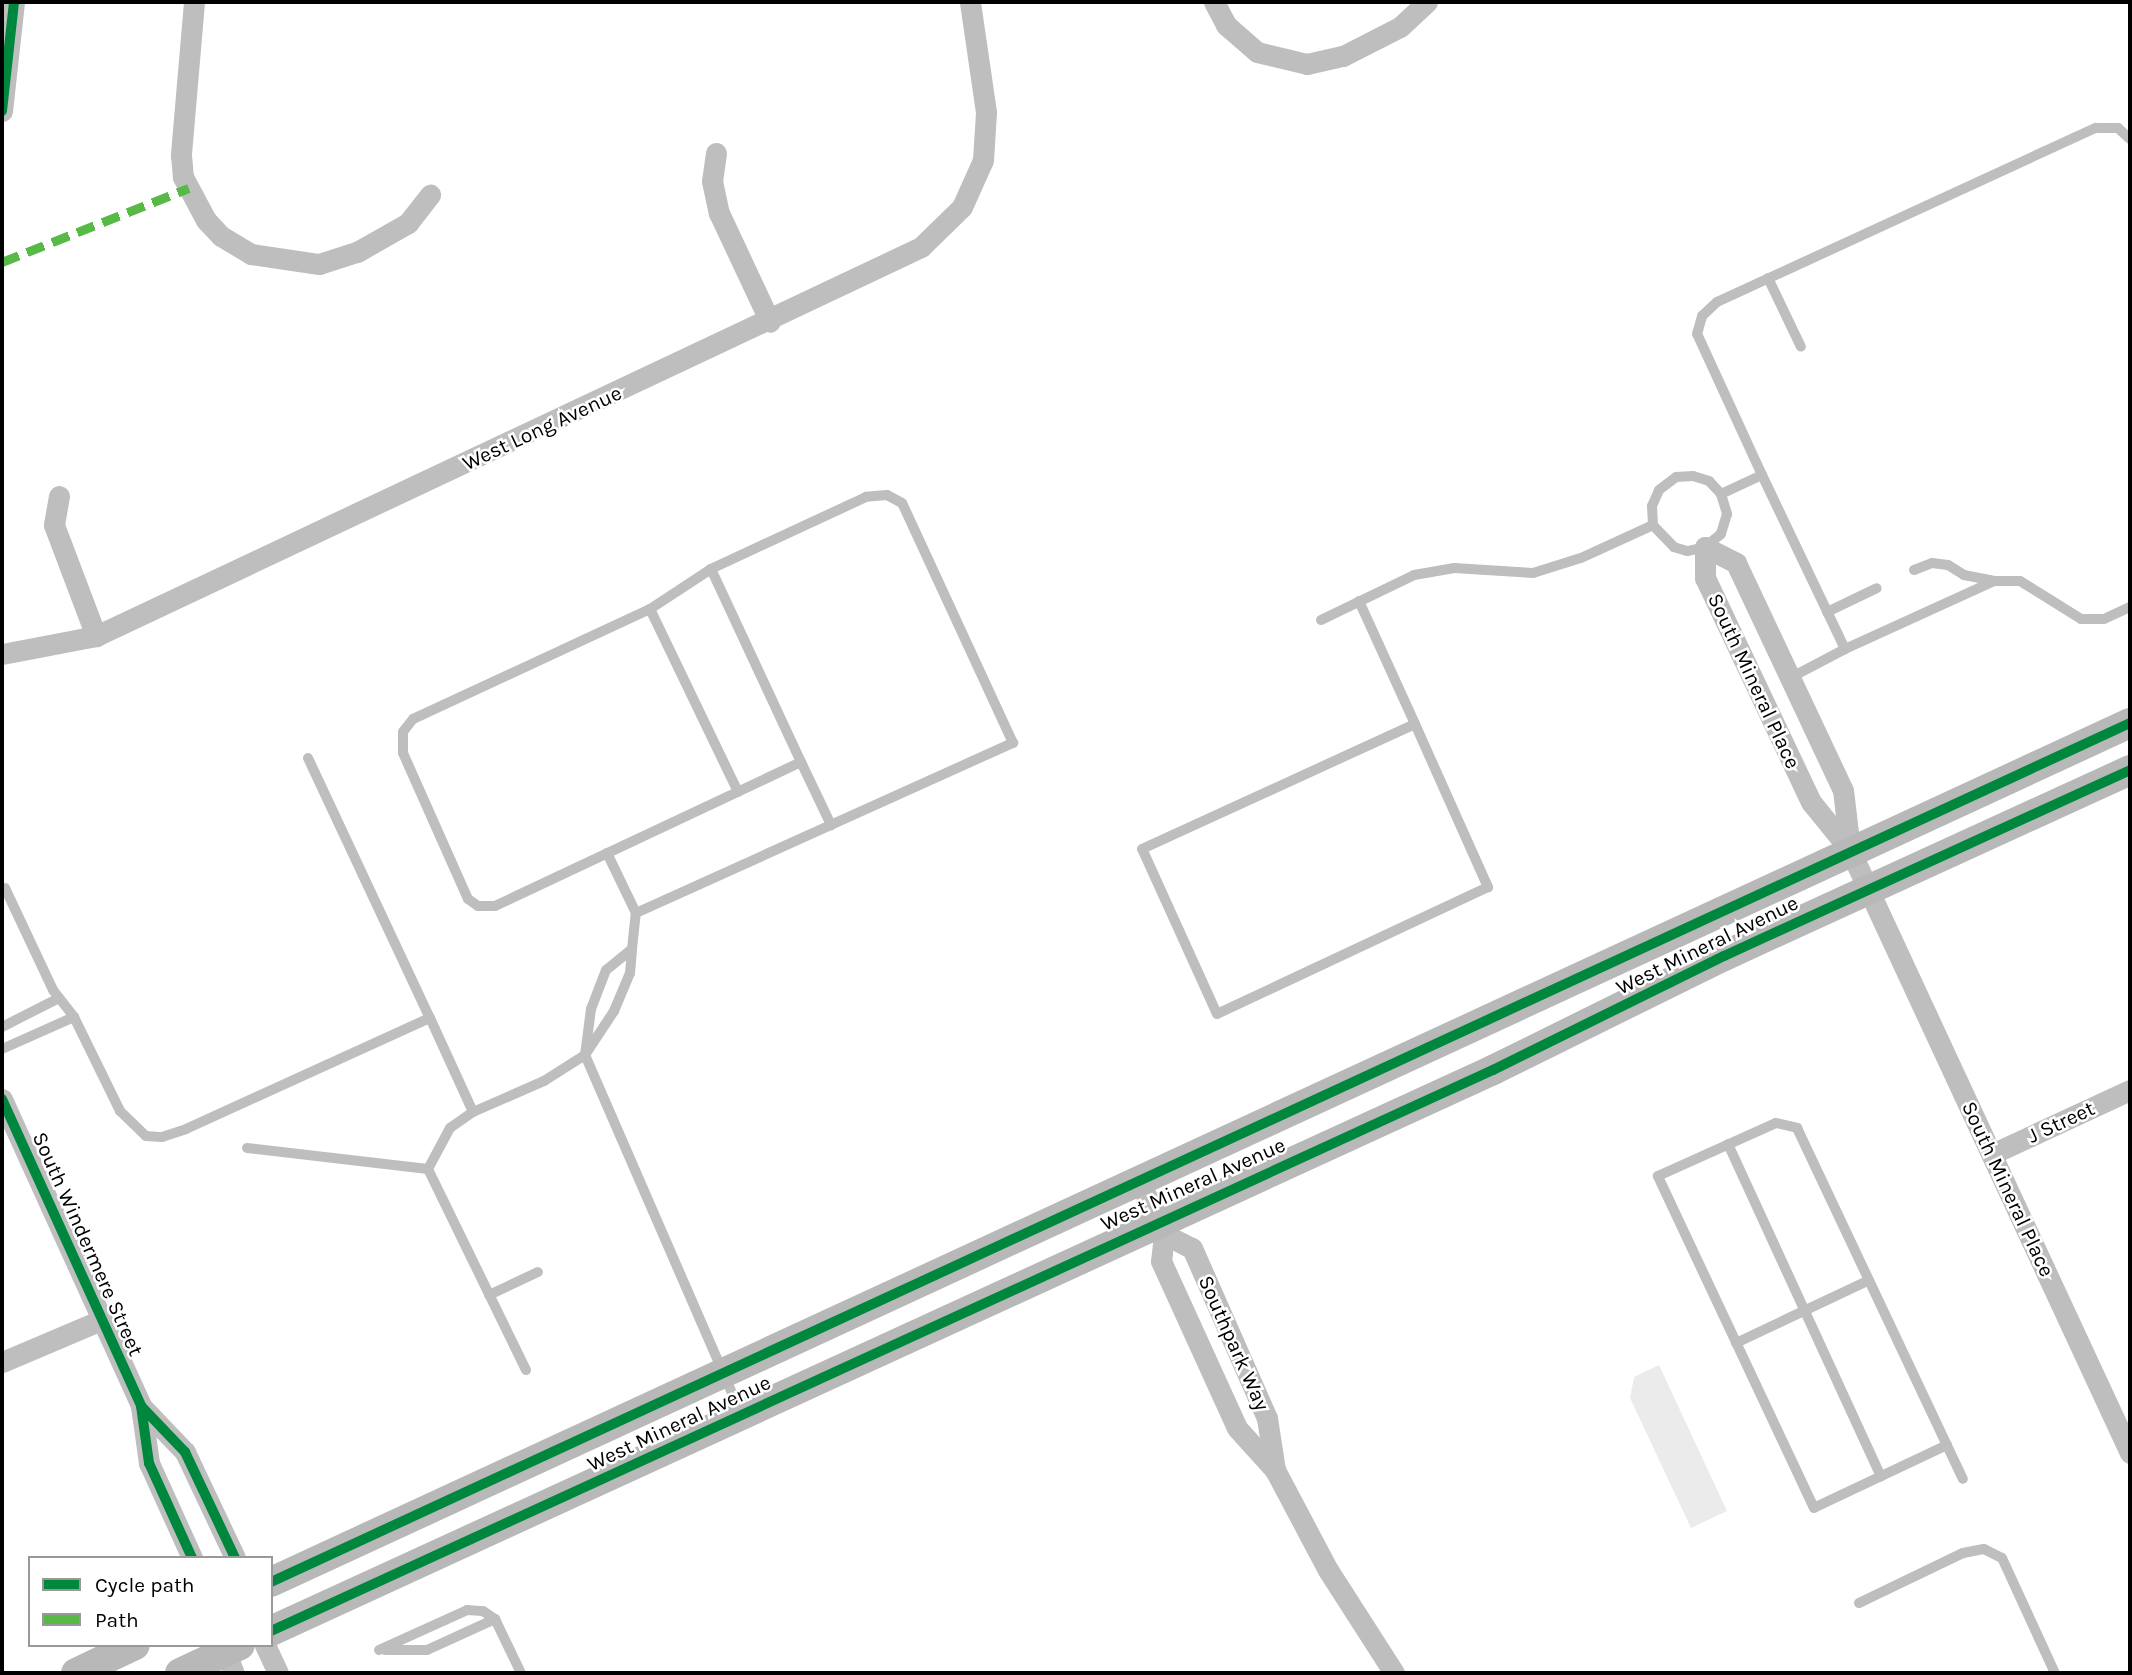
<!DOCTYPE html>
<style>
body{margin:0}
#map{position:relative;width:2132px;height:1675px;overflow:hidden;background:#fff;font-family:Karla,sans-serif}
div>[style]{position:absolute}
.green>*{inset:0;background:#ebebeb}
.service>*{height:10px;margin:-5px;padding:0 5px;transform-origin:5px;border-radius:5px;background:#bebebe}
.minor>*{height:21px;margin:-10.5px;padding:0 10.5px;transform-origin:10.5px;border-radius:10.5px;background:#bebebe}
.secondary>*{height:30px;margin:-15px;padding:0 15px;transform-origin:15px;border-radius:15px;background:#b8b8b8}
.quiet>*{height:9px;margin-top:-4.5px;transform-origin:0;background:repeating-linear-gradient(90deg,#58b947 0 18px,transparent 0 27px)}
.cycleway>*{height:10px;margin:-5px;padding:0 5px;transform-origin:5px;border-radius:5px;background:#00873e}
span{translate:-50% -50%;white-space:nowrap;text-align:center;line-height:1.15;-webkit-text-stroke:5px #fff;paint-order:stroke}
.street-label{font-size:21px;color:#000}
.frame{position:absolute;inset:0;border:4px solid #000;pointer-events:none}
.legend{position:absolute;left:28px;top:1556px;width:245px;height:91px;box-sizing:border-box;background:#fff;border:2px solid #999;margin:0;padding:9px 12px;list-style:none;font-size:21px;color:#000}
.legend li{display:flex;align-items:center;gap:14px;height:35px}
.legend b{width:35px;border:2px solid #999}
</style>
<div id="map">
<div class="green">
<i style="clip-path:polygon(1659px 1365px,1727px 1511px,1691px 1528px,1630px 1398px,1634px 1377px)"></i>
</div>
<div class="service">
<i style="left:1768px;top:278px;width:76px;rotate:64.4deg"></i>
<i style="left:1762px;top:475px;width:155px;rotate:-114.7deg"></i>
<i style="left:1697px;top:334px;width:19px;rotate:-74deg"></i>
<i style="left:1702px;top:316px;width:21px;rotate:-43deg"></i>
<i style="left:1717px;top:302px;width:417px;rotate:-24.7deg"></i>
<i style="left:2096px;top:128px;width:22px"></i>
<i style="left:2118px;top:128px;width:16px;rotate:43deg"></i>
<i style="left:1721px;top:494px;width:45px;rotate:-24.9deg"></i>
<i style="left:1762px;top:475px;width:193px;rotate:64.5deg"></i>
<i style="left:1845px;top:649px;width:62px;rotate:152.2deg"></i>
<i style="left:1914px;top:570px;width:19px;rotate:-21deg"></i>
<i style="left:1932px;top:563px;width:16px;rotate:7deg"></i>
<i style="left:1948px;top:565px;width:19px;rotate:32deg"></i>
<i style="left:1964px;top:575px;width:31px;rotate:11deg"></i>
<i style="left:1359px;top:601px;width:135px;rotate:65.5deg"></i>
<i style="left:1415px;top:724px;width:179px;rotate:65.9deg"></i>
<i style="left:1488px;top:887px;width:299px;rotate:154.9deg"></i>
<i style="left:1217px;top:1014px;width:181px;rotate:-114.4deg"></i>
<i style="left:1142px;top:849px;width:300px;rotate:-24.6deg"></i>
<i style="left:650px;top:609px;width:203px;rotate:64.3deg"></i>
<i style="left:1827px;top:612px;width:55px;rotate:-25.6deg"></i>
<i style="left:1321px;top:620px;width:103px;rotate:-25.8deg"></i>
<i style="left:1414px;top:575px;width:41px;rotate:-9.9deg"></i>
<i style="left:1454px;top:568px;width:79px;rotate:3.6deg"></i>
<i style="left:1533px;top:573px;width:50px;rotate:-17.4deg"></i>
<i style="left:1581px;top:558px;width:79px;rotate:-24.6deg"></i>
<i style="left:1653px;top:525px;width:19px;rotate:-93deg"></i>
<i style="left:1652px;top:506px;width:17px;rotate:-66deg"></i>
<i style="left:1659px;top:490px;width:21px;rotate:-37deg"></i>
<i style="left:1676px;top:477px;width:17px;rotate:-3deg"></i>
<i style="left:1693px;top:476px;width:17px;rotate:17deg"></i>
<i style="left:1709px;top:481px;width:18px;rotate:47deg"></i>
<i style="left:1721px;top:494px;width:21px;rotate:73deg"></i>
<i style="left:1727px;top:514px;width:21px;rotate:107deg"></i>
<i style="left:1721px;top:534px;width:21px;rotate:141deg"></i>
<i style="left:1705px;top:547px;width:18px;rotate:167deg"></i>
<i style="left:1687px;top:551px;width:14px;rotate:-163deg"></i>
<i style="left:1674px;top:547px;width:30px;rotate:-134deg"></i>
<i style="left:1845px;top:649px;width:164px;rotate:-24.5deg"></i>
<i style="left:1994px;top:581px;width:26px"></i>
<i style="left:2020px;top:581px;width:72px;rotate:31.9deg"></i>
<i style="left:2081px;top:619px;width:23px"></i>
<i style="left:2104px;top:619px;width:29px;rotate:-25deg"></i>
<i style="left:308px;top:758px;width:287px;rotate:64.9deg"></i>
<i style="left:801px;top:762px;width:70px;rotate:64.5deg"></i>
<i style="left:607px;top:853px;width:67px;rotate:64.2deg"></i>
<i style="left:5px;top:888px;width:113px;rotate:64.8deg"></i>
<i style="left:53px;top:990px;width:34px;rotate:52deg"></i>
<i style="left:74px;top:1017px;width:105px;rotate:63.9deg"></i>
<i style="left:120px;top:1111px;width:36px;rotate:44deg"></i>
<i style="left:146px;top:1136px;width:16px;rotate:4deg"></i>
<i style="left:162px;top:1137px;width:25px;rotate:-18deg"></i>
<i style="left:186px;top:1129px;width:268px;rotate:-24.5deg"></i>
<i style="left:430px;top:1018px;width:103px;rotate:65.4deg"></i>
<i style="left:632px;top:949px;width:36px;rotate:-84deg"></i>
<i style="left:636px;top:913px;width:414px;rotate:-24.3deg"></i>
<i style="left:1013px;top:743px;width:264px;rotate:-114.8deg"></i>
<i style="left:902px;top:503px;width:17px;rotate:-152deg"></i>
<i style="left:887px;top:495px;width:21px;rotate:175deg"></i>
<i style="left:866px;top:497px;width:171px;rotate:155.1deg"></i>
<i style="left:711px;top:569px;width:73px;rotate:146.7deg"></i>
<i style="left:650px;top:609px;width:261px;rotate:155.1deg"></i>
<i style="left:413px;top:719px;width:16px;rotate:128deg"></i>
<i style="left:403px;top:732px;width:21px;rotate:90deg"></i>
<i style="left:403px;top:753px;width:160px;rotate:66deg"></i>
<i style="left:468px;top:899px;width:12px;rotate:35deg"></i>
<i style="left:478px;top:906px;width:17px"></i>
<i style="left:495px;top:906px;width:338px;rotate:-25.2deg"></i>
<i style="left:801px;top:762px;width:213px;rotate:-115deg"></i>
<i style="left:2px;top:1027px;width:64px;rotate:-27deg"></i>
<i style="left:2px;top:1049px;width:79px;rotate:-24deg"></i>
<i style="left:1728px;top:1144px;width:366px;rotate:65.3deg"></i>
<i style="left:247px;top:1148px;width:182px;rotate:6.6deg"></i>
<i style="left:489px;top:1295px;width:54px;rotate:-25.1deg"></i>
<i style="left:1736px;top:1343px;width:147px;rotate:-25.3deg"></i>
<i style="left:526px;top:1370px;width:224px;rotate:-116deg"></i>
<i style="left:428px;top:1169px;width:47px;rotate:-61.8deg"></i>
<i style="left:450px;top:1128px;width:28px;rotate:-35deg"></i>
<i style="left:473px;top:1112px;width:77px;rotate:-23.6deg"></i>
<i style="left:544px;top:1081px;width:49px;rotate:-32.4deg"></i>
<i style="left:585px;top:1055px;width:53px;rotate:-56.6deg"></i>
<i style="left:614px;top:1011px;width:41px;rotate:-67.2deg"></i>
<i style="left:630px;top:973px;width:24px;rotate:-85deg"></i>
<i style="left:632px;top:949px;width:33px;rotate:141deg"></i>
<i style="left:606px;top:970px;width:42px;rotate:111deg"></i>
<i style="left:591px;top:1009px;width:46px;rotate:97.4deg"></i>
<i style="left:585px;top:1055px;width:391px;rotate:66.5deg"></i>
<i style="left:1947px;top:1445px;width:147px;rotate:154.7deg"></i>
<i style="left:1814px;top:1508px;width:367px;rotate:-115.2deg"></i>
<i style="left:1658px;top:1176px;width:129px;rotate:-24.2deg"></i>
<i style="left:1776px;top:1123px;width:22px;rotate:13deg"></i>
<i style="left:1797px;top:1128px;width:388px;rotate:64.7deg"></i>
<i style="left:1859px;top:1603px;width:115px;rotate:-25.7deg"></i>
<i style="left:1963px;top:1553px;width:21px;rotate:-11deg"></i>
<i style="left:1984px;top:1549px;width:20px;rotate:27deg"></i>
<i style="left:2002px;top:1558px;width:127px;rotate:65.3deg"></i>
<i style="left:379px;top:1650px;width:97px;rotate:-24.4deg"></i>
<i style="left:467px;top:1610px;width:16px;rotate:4deg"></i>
<i style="left:483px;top:1611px;width:14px;rotate:34deg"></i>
<i style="left:495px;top:1619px;width:60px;rotate:64.3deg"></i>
<i style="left:385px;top:1650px;width:42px"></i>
<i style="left:427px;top:1650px;width:75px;rotate:-24.5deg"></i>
</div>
<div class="minor">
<i style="left:194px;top:2px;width:154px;rotate:94.9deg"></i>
<i style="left:181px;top:155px;width:22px;rotate:85deg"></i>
<i style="left:183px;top:177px;width:49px;rotate:61.9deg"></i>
<i style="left:206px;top:220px;width:22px;rotate:47deg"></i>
<i style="left:221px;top:236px;width:35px;rotate:31deg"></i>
<i style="left:251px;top:254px;width:69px;rotate:8.4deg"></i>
<i style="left:319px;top:264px;width:40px;rotate:-18deg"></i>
<i style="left:357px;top:252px;width:59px;rotate:-29.6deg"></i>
<i style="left:408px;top:223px;width:36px;rotate:-52deg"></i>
<i style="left:1214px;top:2px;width:26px;rotate:62deg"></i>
<i style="left:1226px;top:25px;width:41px;rotate:41.1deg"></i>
<i style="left:1257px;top:52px;width:51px;rotate:13.5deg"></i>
<i style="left:1307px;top:64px;width:37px;rotate:-13deg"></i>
<i style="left:1343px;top:56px;width:64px;rotate:-27deg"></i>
<i style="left:1400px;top:27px;width:37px;rotate:-43deg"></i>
<i style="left:2px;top:111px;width:110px;rotate:-83.7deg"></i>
<i style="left:716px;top:153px;width:28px;rotate:98deg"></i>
<i style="left:712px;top:181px;width:33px;rotate:78deg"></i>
<i style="left:719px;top:213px;width:120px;rotate:64.9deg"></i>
<i style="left:59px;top:496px;width:29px;rotate:100deg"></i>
<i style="left:54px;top:525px;width:119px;rotate:69.3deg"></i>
<i style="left:2px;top:654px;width:96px;rotate:-10.8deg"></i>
<i style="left:96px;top:636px;width:912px;rotate:-25.24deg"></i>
<i style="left:921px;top:247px;width:57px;rotate:-44.3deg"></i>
<i style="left:962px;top:207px;width:51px;rotate:-65.9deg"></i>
<i style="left:983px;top:160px;width:48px;rotate:-86.4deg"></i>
<i style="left:986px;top:112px;width:111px;rotate:-98.3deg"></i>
<i style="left:1850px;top:850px;width:62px;rotate:-129.1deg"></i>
<i style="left:1811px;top:802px;width:248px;rotate:-115.3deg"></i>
<i style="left:1705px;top:578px;width:31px;rotate:-90deg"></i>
<i style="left:1705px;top:547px;width:35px;rotate:27deg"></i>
<i style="left:1736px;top:563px;width:251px;rotate:64.8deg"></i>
<i style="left:1843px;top:790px;width:60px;rotate:83.3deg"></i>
<i style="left:1850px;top:850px;width:665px;rotate:65.09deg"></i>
<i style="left:2px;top:1099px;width:337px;rotate:65.6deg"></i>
<i style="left:141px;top:1406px;width:58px;rotate:82deg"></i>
<i style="left:149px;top:1463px;width:104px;rotate:65.6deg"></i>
<i style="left:1992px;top:1154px;width:152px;rotate:-24.9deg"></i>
<i style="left:1139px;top:1180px;width:60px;rotate:65.2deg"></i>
<i style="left:1164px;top:1234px;width:27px;rotate:96deg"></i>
<i style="left:1161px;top:1261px;width:183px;rotate:65.5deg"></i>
<i style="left:1237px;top:1428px;width:57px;rotate:47.9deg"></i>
<i style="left:1275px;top:1470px;width:113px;rotate:62.1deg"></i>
<i style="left:1328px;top:1570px;width:122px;rotate:57.3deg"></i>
<i style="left:1164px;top:1234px;width:31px;rotate:27deg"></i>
<i style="left:1192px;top:1248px;width:186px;rotate:66.2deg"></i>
<i style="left:1267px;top:1418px;width:53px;rotate:81.3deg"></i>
<i style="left:2px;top:1362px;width:108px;rotate:-23deg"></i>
<i style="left:141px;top:1406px;width:64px;rotate:46.3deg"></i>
<i style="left:185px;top:1452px;width:117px;rotate:64.7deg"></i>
<i style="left:223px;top:1645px;width:30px;rotate:69deg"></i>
<i style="left:265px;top:1645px;width:31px;rotate:65deg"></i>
</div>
<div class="secondary">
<i style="left:271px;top:1582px;width:2048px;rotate:-24.8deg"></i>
<i style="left:271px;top:1631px;width:1345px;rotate:-24.66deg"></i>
<i style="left:1493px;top:1070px;width:258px;rotate:-26.3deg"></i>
<i style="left:1724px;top:956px;width:447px;rotate:-24.6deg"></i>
<i style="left:76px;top:1673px;width:65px;rotate:-25.4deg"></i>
<i style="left:180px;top:1673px;width:66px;rotate:-25deg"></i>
</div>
<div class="quiet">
<i style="left:2px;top:262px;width:201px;rotate:-21.6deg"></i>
</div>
<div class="cycleway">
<i style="left:2px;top:111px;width:110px;rotate:-83.7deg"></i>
<i style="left:2px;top:1099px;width:337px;rotate:65.6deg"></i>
<i style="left:141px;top:1406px;width:58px;rotate:82deg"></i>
<i style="left:149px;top:1463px;width:104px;rotate:65.6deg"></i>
<i style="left:141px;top:1406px;width:64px;rotate:46.3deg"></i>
<i style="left:185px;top:1452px;width:117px;rotate:64.7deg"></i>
<i style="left:271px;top:1582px;width:2048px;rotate:-24.8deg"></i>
<i style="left:271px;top:1631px;width:1345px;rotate:-24.66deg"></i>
<i style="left:1493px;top:1070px;width:258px;rotate:-26.3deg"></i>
<i style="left:1724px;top:956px;width:447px;rotate:-24.6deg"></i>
</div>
<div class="street-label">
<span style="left:542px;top:428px;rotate:-25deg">West Long Avenue</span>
<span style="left:1754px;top:681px;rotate:65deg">South Mineral Place</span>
<span style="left:1707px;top:945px;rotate:-26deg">West Mineral Avenue</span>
<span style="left:2061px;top:1122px;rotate:-25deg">J Street</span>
<span style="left:1193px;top:1184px;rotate:-24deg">West Mineral Avenue</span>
<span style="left:2008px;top:1189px;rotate:65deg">South Mineral Place</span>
<span style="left:88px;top:1244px;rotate:66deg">South Windermere Street</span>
<span style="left:1234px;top:1343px;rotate:66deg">Southpark Way</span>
<span style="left:679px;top:1423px;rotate:-25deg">West Mineral Avenue</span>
</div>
<div class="frame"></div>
<ul class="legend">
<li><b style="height:9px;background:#00873e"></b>Cycle path</li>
<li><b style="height:9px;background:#58b947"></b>Path</li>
</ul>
</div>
